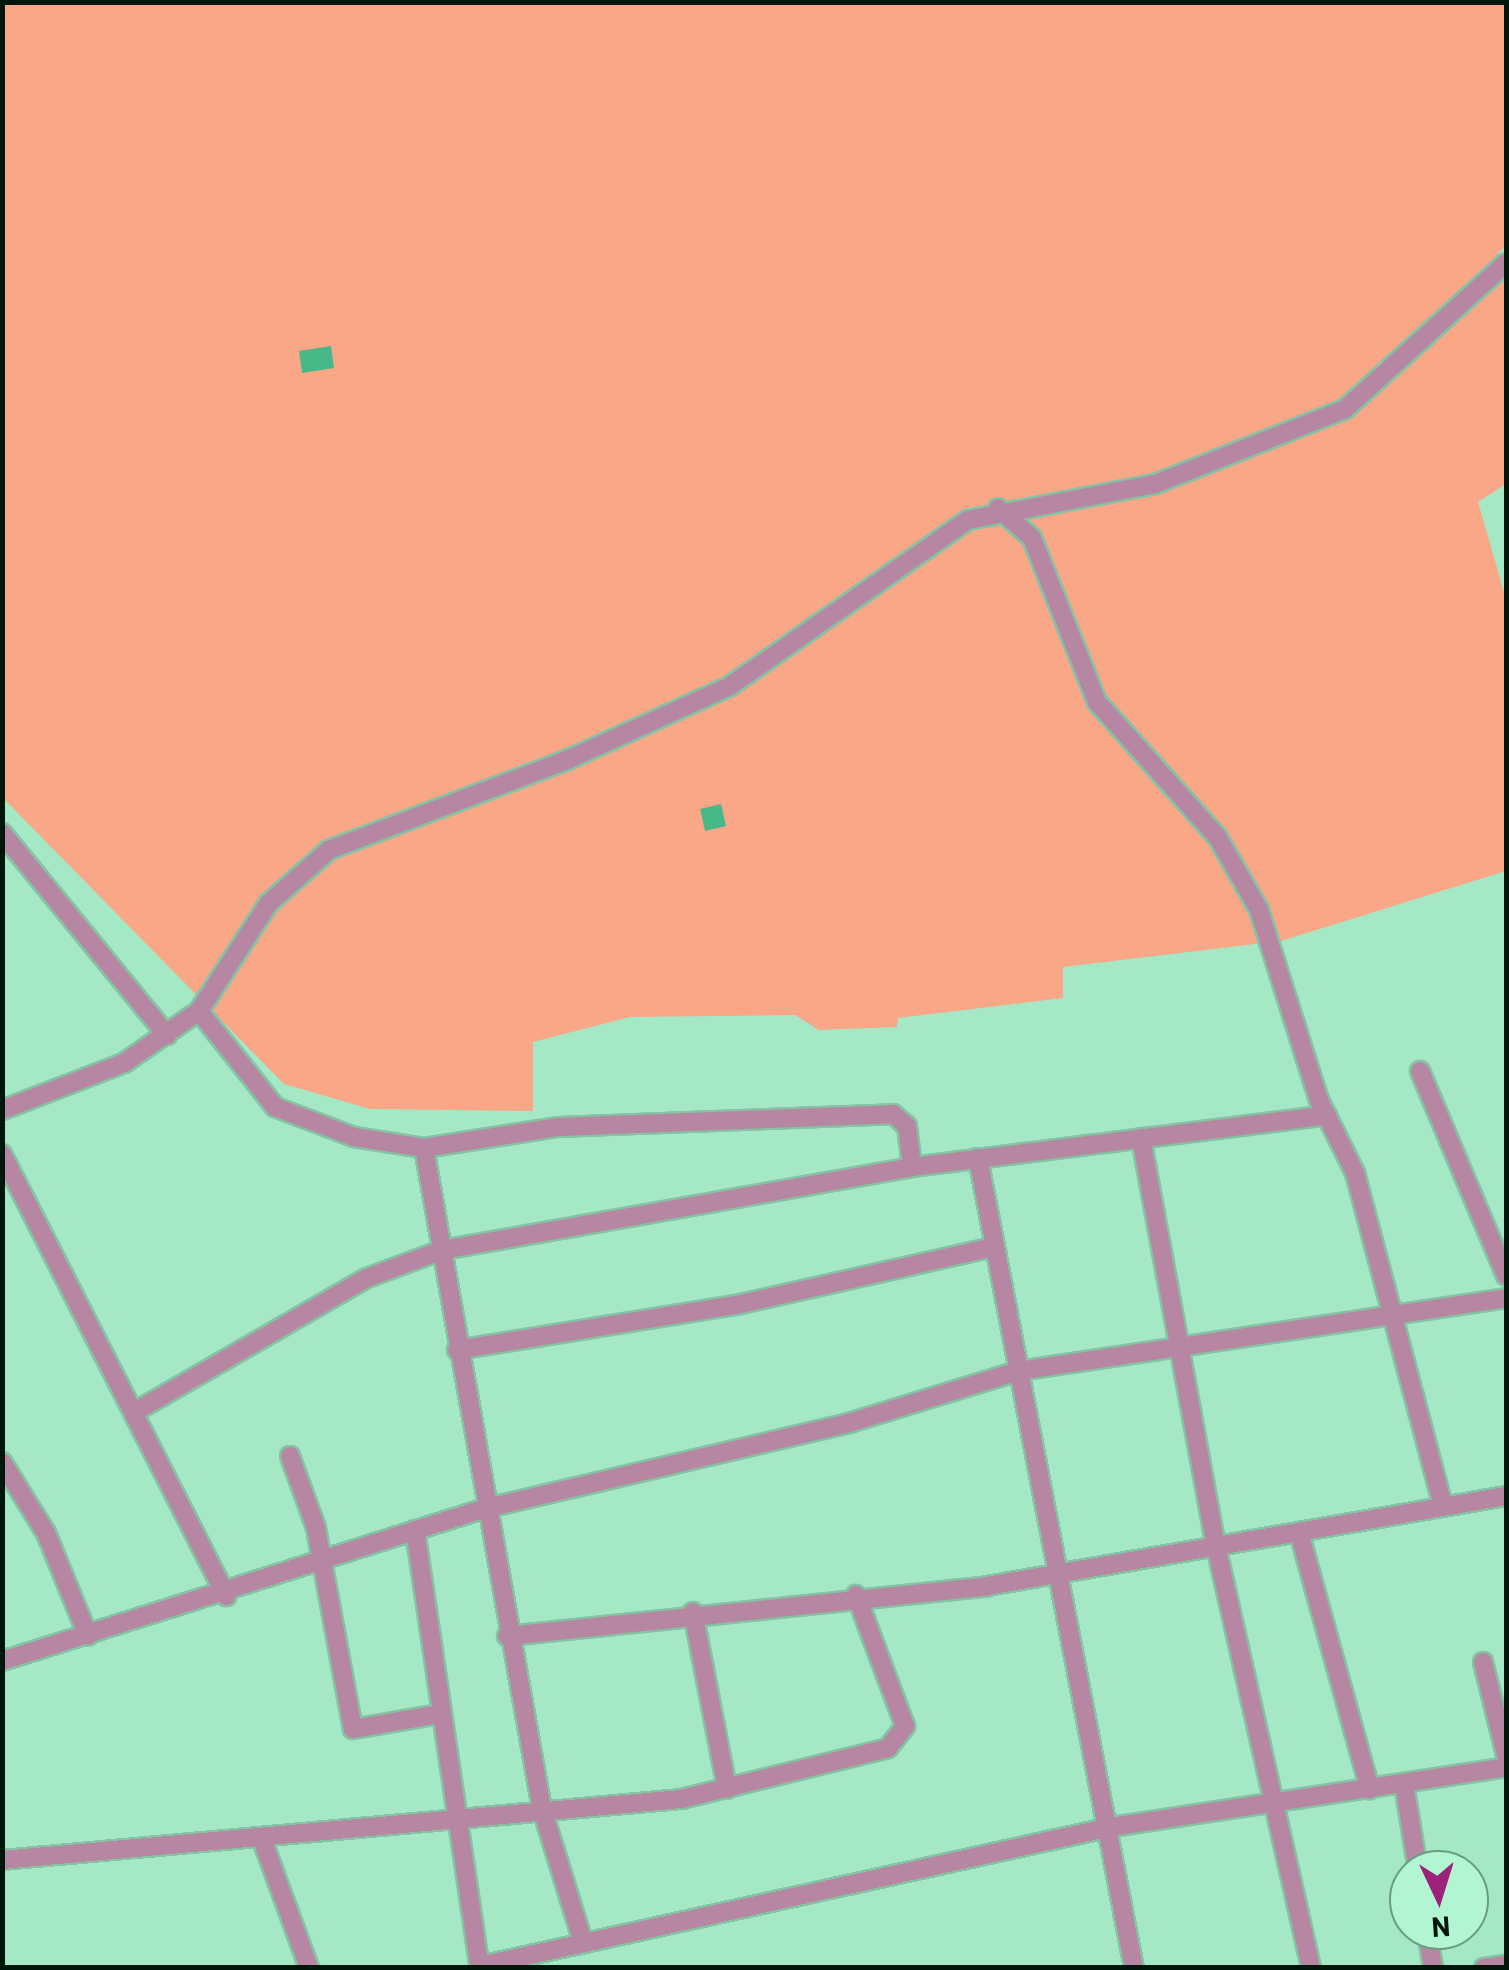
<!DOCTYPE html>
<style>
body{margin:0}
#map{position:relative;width:1509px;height:1970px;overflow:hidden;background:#a4e8c6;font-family:Barlow,sans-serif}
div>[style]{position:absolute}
.green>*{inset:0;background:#f9a787}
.building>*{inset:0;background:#47b888}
.roads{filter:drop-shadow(2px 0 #86c2a4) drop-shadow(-2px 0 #86c2a4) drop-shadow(0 2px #86c2a4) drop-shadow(0 -2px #86c2a4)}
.minor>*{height:18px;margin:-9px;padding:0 9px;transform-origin:9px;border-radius:9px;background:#b686a3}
span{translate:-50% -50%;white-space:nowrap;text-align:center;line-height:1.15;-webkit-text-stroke:8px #b1f5d3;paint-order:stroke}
.frame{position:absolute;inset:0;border:5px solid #00160b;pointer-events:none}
.north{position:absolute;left:1389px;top:1850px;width:100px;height:100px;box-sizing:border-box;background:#b1f5d3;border:2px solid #6a9c83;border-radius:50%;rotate:176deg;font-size:28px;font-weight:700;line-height:40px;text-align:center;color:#00160b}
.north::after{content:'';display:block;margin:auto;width:35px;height:45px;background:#9d227a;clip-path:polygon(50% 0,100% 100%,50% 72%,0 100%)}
</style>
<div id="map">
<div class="green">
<i style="clip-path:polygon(3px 3px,1506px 3px,1506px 246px,1498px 253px,1506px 294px,1506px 484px,1478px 502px,1506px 599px,1506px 871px,1281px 941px,1063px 967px,1063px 998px,898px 1018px,897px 1027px,819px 1030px,795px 1015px,630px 1017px,533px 1042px,533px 1111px,370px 1109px,284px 1084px,3px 798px)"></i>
</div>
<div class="building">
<i style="clip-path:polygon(331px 346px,334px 368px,302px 373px,299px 351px)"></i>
<i style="clip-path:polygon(721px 804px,726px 826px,705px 831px,700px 809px)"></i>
</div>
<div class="roads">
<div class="minor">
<i style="left:998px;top:508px;width:45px;rotate:41.4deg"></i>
<i style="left:1032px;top:538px;width:176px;rotate:68.4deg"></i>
<i style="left:1097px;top:702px;width:182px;rotate:48.3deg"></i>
<i style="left:1218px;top:838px;width:83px;rotate:60.3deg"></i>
<i style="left:1259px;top:910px;width:199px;rotate:72.5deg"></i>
<i style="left:1319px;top:1100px;width:81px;rotate:63.7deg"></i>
<i style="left:1355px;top:1173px;width:345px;rotate:75.2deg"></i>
<i style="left:2px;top:833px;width:261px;rotate:50.8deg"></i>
<i style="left:199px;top:1011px;width:122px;rotate:51.6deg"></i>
<i style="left:275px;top:1107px;width:85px;rotate:20.8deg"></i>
<i style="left:354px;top:1137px;width:71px;rotate:8.9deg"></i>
<i style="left:424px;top:1148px;width:136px;rotate:-8.9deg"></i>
<i style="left:558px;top:1127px;width:335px;rotate:-2.2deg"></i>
<i style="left:893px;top:1114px;width:18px;rotate:41deg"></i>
<i style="left:907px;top:1126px;width:41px;rotate:83deg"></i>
<i style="left:1420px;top:1071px;width:222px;rotate:67.2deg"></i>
<i style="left:2px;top:1110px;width:131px;rotate:-21.1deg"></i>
<i style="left:124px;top:1063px;width:91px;rotate:-34.7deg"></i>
<i style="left:199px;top:1011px;width:129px;rotate:-57.1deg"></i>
<i style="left:269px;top:903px;width:80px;rotate:-41.5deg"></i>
<i style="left:329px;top:850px;width:254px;rotate:-20.7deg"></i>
<i style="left:567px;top:760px;width:179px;rotate:-24.4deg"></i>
<i style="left:730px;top:686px;width:290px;rotate:-34.9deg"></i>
<i style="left:968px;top:520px;width:190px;rotate:-10.9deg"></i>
<i style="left:1155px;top:484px;width:204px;rotate:-21.5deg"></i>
<i style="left:1345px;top:409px;width:217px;rotate:-42.2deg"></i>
<i style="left:1141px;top:1138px;width:415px;rotate:79.6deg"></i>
<i style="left:1216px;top:1546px;width:433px;rotate:77.3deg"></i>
<i style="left:424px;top:1148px;width:671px;rotate:79.88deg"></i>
<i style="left:542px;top:1809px;width:133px;rotate:72.9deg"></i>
<i style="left:2px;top:1154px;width:496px;rotate:63.1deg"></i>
<i style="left:978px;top:1158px;width:825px;rotate:79.1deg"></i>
<i style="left:457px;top:1350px;width:283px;rotate:-9.2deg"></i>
<i style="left:736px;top:1305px;width:263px;rotate:-12.7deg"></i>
<i style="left:138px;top:1410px;width:264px;rotate:-30deg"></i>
<i style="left:367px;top:1278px;width:80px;rotate:-20.5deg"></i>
<i style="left:442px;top:1250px;width:477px;rotate:-10deg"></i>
<i style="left:912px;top:1167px;width:418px;rotate:-7.1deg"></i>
<i style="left:290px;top:1456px;width:77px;rotate:70.1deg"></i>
<i style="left:316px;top:1528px;width:204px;rotate:79.6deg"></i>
<i style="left:353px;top:1729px;width:88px;rotate:-9.8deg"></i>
<i style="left:2px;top:1462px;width:84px;rotate:58.2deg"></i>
<i style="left:46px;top:1533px;width:111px;rotate:67.8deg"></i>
<i style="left:415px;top:1530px;width:443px;rotate:81.6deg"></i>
<i style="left:1299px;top:1532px;width:267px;rotate:74.6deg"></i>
<i style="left:693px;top:1612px;width:180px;rotate:79.1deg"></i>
<i style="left:507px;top:1636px;width:483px;rotate:-5.9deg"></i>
<i style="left:987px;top:1586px;width:527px;rotate:-9.84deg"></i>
<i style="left:2px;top:1661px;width:504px;rotate:-17.54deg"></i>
<i style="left:483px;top:1509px;width:376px;rotate:-13.2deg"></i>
<i style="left:849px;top:1423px;width:177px;rotate:-17.1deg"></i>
<i style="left:1018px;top:1371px;width:493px;rotate:-8.5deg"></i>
<i style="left:1483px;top:1662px;width:96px;rotate:76.1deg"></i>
<i style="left:1404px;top:1784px;width:87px;rotate:80.8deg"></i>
<i style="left:263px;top:1842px;width:134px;rotate:69.9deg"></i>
<i style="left:2px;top:1860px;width:682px;rotate:-5.13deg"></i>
<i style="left:681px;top:1799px;width:213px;rotate:-13.8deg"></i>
<i style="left:888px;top:1748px;width:28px;rotate:-52deg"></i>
<i style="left:905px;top:1726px;width:140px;rotate:-110.5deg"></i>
<i style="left:1427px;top:1930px;width:38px;rotate:81deg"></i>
<i style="left:480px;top:1966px;width:646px;rotate:-12.42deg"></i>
<i style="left:1111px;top:1827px;width:400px;rotate:-8.6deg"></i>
<i style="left:1484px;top:1968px;width:22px;rotate:-8deg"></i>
</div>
</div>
<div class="frame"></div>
<div class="north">N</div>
</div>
